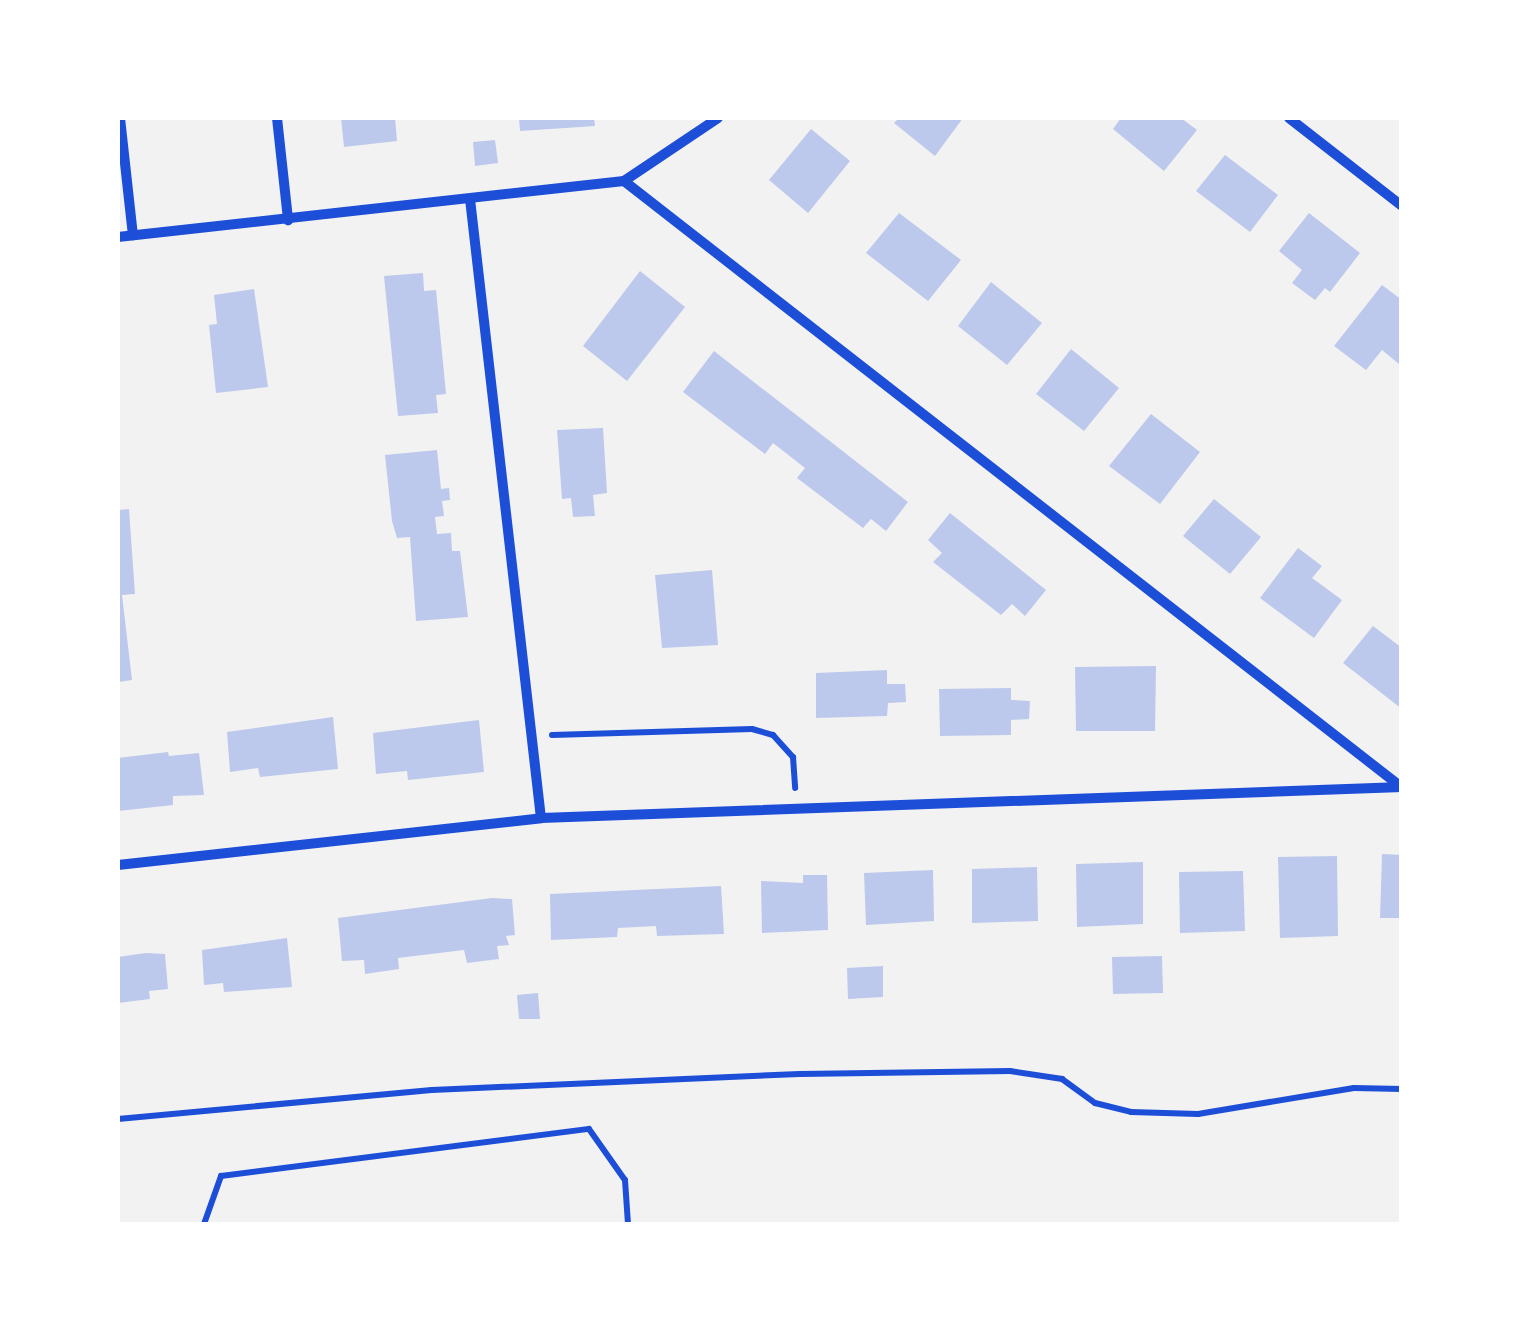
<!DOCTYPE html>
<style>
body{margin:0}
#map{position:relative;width:1519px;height:1342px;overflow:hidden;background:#f2f2f2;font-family:"IBM Plex Serif",serif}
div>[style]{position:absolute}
.building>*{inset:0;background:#bdc9ec}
.path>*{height:6px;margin:-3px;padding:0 3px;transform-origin:3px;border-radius:3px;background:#1d4ed8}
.minor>*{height:10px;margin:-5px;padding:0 5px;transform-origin:5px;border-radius:5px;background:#1d4ed8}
span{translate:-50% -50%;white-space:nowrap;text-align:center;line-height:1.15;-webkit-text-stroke:10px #fff;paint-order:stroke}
.frame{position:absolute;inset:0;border:120px solid #fff;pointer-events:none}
</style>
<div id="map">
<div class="building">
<i style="clip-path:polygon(341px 118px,395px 118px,397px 141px,344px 147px)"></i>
<i style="clip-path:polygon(519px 118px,594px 118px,595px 126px,520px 131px)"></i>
<i style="clip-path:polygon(899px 118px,963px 118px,935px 156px,894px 123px)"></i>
<i style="clip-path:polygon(1121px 118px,1181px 118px,1197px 130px,1164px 171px,1113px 129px)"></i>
<i style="clip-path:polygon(811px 129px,850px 161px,808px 213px,769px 180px)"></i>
<i style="clip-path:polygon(495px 140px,498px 163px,475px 166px,473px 142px)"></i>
<i style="clip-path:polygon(1225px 155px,1278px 195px,1250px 232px,1196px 191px)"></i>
<i style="clip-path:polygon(899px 213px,961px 260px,928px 301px,866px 253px)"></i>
<i style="clip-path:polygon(1309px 213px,1360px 253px,1330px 292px,1325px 288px,1315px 300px,1292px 283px,1302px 270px,1279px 251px)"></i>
<i style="clip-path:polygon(640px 271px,685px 307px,627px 381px,583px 346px)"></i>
<i style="clip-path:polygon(423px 273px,424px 291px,436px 290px,446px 394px,436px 395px,438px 413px,398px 416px,384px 276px)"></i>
<i style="clip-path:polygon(991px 282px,1042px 323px,1007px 365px,958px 326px)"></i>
<i style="clip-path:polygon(1382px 285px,1402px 300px,1402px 361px,1399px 364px,1382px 350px,1366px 370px,1334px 346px)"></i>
<i style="clip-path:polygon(254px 289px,268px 387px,216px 393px,209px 325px,217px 324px,214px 295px)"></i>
<i style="clip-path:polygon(1071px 349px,1119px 388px,1084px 431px,1036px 394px)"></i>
<i style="clip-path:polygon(714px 351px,908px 502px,886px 531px,871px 519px,863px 528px,797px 478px,805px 468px,773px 443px,765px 454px,683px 392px)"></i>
<i style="clip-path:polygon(1151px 414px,1200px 452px,1160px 504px,1109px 466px)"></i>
<i style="clip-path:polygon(603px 428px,607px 493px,593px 495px,595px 516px,573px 517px,571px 498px,562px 499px,557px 430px)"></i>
<i style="clip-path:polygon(437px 450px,441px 489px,449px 488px,450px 500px,442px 501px,444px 516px,435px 517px,437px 534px,451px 533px,452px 551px,460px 551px,468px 617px,416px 621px,410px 537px,397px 538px,392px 521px,385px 455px)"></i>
<i style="clip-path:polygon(1214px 499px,1261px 537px,1230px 574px,1183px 536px)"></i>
<i style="clip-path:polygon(129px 509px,135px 594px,122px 595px,132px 680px,118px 682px,118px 510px)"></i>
<i style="clip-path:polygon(950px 513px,1046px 590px,1025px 616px,1012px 604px,1001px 615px,933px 562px,942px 553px,928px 540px)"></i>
<i style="clip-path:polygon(1298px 548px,1322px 566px,1312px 578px,1342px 600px,1314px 638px,1260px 598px)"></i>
<i style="clip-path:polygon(712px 570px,718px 645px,662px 648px,655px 575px)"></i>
<i style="clip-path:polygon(1373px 626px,1402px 648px,1402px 709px,1343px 663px)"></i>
<i style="clip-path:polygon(1156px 666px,1155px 731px,1076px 731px,1075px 667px)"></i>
<i style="clip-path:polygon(887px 670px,887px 684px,905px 684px,906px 702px,888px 703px,887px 716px,816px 718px,816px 673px)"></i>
<i style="clip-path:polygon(1011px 688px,1011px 700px,1030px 701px,1029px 719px,1011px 720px,1011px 735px,940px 736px,939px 689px)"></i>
<i style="clip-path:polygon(333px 717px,338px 769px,260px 777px,258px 768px,230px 772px,227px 732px)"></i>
<i style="clip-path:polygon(479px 720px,484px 772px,408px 780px,407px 771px,376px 774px,373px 733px)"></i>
<i style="clip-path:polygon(168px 752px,169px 756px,199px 753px,204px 795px,173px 796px,173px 805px,118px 811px,118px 758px)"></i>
<i style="clip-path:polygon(1382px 854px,1402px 855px,1402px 918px,1380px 918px)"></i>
<i style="clip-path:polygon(1337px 856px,1338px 936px,1280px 938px,1278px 857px)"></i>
<i style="clip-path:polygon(1143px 862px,1143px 924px,1077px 927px,1076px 864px)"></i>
<i style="clip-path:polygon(1037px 867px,1038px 921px,972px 923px,972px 869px)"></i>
<i style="clip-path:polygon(933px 870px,934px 921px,866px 925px,864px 873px)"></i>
<i style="clip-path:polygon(1243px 871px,1245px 931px,1180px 933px,1179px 872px)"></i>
<i style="clip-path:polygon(803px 875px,827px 875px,828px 930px,762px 933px,761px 881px,803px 883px)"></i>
<i style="clip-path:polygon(721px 886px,724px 934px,657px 936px,656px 926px,618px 928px,617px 937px,551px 940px,550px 894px)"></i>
<i style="clip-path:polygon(492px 898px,512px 899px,515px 935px,506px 936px,509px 945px,497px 946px,499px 959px,467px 963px,464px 950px,398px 958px,399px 969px,365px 974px,364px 960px,342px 961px,338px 918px)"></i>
<i style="clip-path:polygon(287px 938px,292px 987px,224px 992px,223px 983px,204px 985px,202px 950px)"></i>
<i style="clip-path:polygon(146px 953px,165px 954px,168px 989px,149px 991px,150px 999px,118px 1003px,118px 957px)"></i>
<i style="clip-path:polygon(1162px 956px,1163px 993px,1113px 994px,1112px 957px)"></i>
<i style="clip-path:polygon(883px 966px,883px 997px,848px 999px,847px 968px)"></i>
<i style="clip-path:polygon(538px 993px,540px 1019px,519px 1019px,517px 995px)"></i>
</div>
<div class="path">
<i style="left:552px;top:735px;width:200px;rotate:-1.7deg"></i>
<i style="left:752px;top:729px;width:22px;rotate:16deg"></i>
<i style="left:773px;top:735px;width:30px;rotate:48deg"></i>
<i style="left:793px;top:757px;width:31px;rotate:86deg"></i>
<i style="left:118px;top:1119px;width:315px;rotate:-5.3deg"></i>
<i style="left:432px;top:1090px;width:368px;rotate:-2.5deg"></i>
<i style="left:800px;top:1074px;width:210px;rotate:-0.8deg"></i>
<i style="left:1010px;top:1071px;width:53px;rotate:8.7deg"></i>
<i style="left:1062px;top:1079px;width:41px;rotate:36deg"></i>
<i style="left:1095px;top:1103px;width:37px;rotate:14deg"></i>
<i style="left:1131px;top:1112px;width:67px;rotate:1.7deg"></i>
<i style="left:1198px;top:1114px;width:158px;rotate:-9.5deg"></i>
<i style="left:1354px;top:1088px;width:48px;rotate:1.2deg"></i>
<i style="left:204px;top:1224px;width:51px;rotate:-70.5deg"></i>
<i style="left:221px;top:1176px;width:371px;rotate:-7.3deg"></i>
<i style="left:589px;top:1129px;width:62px;rotate:54.8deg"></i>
<i style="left:625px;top:1180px;width:44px;rotate:86.1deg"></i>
</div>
<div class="minor">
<i style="left:120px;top:118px;width:118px;rotate:83.7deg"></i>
<i style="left:277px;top:118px;width:103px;rotate:83.8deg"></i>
<i style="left:1289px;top:118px;width:143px;rotate:37.9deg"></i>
<i style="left:624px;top:181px;width:984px;rotate:37.94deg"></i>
<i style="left:470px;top:199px;width:623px;rotate:83.46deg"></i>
<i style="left:118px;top:237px;width:509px;rotate:-6.32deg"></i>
<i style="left:624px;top:181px;width:113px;rotate:-33.8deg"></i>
<i style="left:118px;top:865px;width:426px;rotate:-6.3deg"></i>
<i style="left:541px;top:818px;width:862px;rotate:-2.06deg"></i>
</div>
<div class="frame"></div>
</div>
